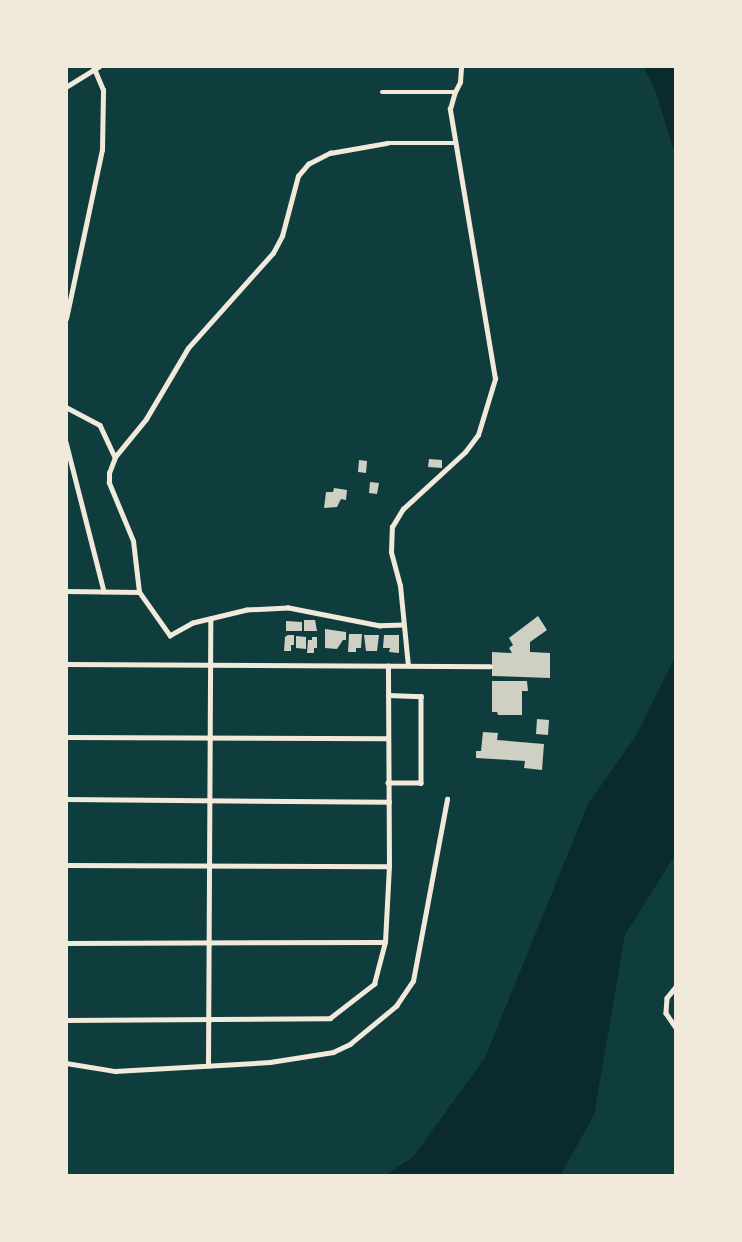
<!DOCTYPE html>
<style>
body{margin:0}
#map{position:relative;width:742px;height:1242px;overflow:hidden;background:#0f3d3e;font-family:Merriweather,serif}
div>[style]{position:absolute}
.water>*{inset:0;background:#0a2a2b}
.building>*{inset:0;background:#cfcfc3}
.minor>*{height:4.5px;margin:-2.25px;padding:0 2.25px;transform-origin:2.25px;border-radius:2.25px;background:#f1e9da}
.tertiary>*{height:5px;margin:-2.5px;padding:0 2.5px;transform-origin:2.5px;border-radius:2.5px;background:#f1e9da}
span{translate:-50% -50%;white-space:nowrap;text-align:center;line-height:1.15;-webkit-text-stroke:5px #f1e9da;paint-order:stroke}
.frame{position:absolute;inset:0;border:68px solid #f1e9da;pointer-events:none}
</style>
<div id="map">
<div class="water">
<i style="clip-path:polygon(643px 66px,676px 66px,676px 158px,656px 92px)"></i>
<i style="clip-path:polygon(676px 655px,676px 853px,625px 935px,594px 1115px,560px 1176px,384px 1176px,413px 1157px,485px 1058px,588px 804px,637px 734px)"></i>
</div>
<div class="building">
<i style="clip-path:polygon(429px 459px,442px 460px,442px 468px,428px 467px)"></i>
<i style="clip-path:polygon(359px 460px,367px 461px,366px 473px,358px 472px)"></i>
<i style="clip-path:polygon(370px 482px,379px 483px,377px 494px,369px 493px)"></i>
<i style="clip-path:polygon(334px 488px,347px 490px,346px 500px,341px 499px,337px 507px,324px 508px,326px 492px,333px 492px)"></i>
<i style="clip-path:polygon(538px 616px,547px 630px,530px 642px,530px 652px,550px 653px,550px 678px,492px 676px,492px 652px,512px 653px,509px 648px,513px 645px,509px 638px)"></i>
<i style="clip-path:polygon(304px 620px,315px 620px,317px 631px,304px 631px)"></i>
<i style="clip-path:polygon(286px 621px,302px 622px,302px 631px,286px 631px)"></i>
<i style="clip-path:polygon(325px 629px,346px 632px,346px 640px,343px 640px,337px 649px,325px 648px)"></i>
<i style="clip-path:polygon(349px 634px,362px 634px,361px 648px,356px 648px,356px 652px,348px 652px)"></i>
<i style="clip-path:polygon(288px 635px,294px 635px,294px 645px,291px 645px,291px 651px,284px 651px,285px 637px)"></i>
<i style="clip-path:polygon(364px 635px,379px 635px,377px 651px,366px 651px)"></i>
<i style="clip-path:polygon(384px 635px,399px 635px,399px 653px,389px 652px,390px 648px,383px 648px)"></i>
<i style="clip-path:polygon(296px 636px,306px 637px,306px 649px,296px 648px)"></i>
<i style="clip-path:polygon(312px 637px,317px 637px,317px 648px,314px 648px,314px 653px,307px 653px,308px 640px,312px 640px)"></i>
<i style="clip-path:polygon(492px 681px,527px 681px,528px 691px,522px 691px,522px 715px,498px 715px,497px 712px,492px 712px)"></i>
<i style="clip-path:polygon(537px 719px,549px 720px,548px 735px,536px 734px)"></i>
<i style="clip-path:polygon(483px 732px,498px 733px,497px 740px,544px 744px,542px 770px,524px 768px,525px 761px,476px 758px,476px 751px,481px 751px)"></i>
</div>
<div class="minor">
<i style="left:66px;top:87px;width:39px;rotate:-32deg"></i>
<i style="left:382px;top:92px;width:73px"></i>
<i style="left:455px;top:92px;width:11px;rotate:-63deg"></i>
<i style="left:460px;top:82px;width:16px;rotate:-86deg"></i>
<i style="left:66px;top:319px;width:173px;rotate:-78deg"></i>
<i style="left:102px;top:150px;width:60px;rotate:-89deg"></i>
<i style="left:103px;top:90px;width:26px;rotate:-113deg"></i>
<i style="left:66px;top:407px;width:38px;rotate:28deg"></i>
<i style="left:100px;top:425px;width:35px;rotate:65deg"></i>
<i style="left:66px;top:442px;width:154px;rotate:75.7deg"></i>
<i style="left:66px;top:591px;width:73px;rotate:0.8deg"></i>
<i style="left:403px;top:625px;width:23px;rotate:178deg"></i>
<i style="left:380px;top:626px;width:94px;rotate:-168.9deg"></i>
<i style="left:288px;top:608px;width:41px;rotate:177.2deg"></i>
<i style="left:247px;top:610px;width:56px;rotate:166.5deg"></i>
<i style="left:193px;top:623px;width:26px;rotate:151deg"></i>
<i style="left:170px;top:636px;width:54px;rotate:-125.2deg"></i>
<i style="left:139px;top:592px;width:51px;rotate:-96.7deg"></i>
<i style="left:133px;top:541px;width:63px;rotate:-112.5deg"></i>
<i style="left:109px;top:483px;width:10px;rotate:-90deg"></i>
<i style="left:109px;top:473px;width:17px;rotate:-69deg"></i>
<i style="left:115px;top:457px;width:49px;rotate:-50.8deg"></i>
<i style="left:146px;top:419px;width:82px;rotate:-59.4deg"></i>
<i style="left:188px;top:348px;width:127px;rotate:-48.2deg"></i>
<i style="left:273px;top:253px;width:19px;rotate:-62deg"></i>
<i style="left:282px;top:236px;width:62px;rotate:-75.1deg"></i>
<i style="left:298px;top:176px;width:16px;rotate:-50deg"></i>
<i style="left:308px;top:164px;width:25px;rotate:-27deg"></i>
<i style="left:330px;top:153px;width:58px;rotate:-10deg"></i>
<i style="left:387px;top:143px;width:69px"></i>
<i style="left:408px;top:666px;width:80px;rotate:-95.7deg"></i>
<i style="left:400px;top:586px;width:35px;rotate:-105deg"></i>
<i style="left:391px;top:552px;width:25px;rotate:-88deg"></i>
<i style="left:392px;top:527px;width:21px;rotate:-59deg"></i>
<i style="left:403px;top:509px;width:84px;rotate:-42.6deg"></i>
<i style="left:465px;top:452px;width:21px;rotate:-53deg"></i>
<i style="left:478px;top:435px;width:59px;rotate:-73.1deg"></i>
<i style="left:495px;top:379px;width:274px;rotate:-99.5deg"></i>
<i style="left:450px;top:109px;width:18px;rotate:-74deg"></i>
<i style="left:388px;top:695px;width:33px;rotate:2deg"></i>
<i style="left:421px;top:696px;width:87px;rotate:90deg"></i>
<i style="left:421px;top:783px;width:33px;rotate:180deg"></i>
<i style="left:66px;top:737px;width:322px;rotate:0.2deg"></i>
<i style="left:66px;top:799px;width:323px;rotate:0.5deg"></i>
<i style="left:66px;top:865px;width:323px;rotate:0.2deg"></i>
<i style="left:66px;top:943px;width:319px;rotate:-0.2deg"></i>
<i style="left:676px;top:987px;width:14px;rotate:129deg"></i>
<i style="left:667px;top:998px;width:15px;rotate:94deg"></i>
<i style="left:666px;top:1013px;width:18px;rotate:56deg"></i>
<i style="left:66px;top:1020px;width:264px;rotate:-0.4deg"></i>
<i style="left:330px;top:1018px;width:56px;rotate:-37.7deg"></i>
<i style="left:374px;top:984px;width:43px;rotate:-75.3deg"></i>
<i style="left:385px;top:942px;width:76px;rotate:-87deg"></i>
<i style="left:389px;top:866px;width:200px;rotate:-90.3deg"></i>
<i style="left:66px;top:1063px;width:50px;rotate:9.3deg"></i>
<i style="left:115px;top:1071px;width:155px;rotate:-3.3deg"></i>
<i style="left:270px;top:1062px;width:64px;rotate:-9deg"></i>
<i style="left:333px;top:1052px;width:19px;rotate:-25deg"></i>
<i style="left:350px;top:1044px;width:60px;rotate:-39.6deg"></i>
<i style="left:396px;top:1006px;width:30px;rotate:-56deg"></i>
<i style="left:413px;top:981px;width:185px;rotate:-79.4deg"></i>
<i style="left:208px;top:1066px;width:447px;rotate:-89.7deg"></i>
</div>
<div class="tertiary">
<i style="left:66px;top:664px;width:424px;rotate:0.3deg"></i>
</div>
<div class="frame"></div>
</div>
